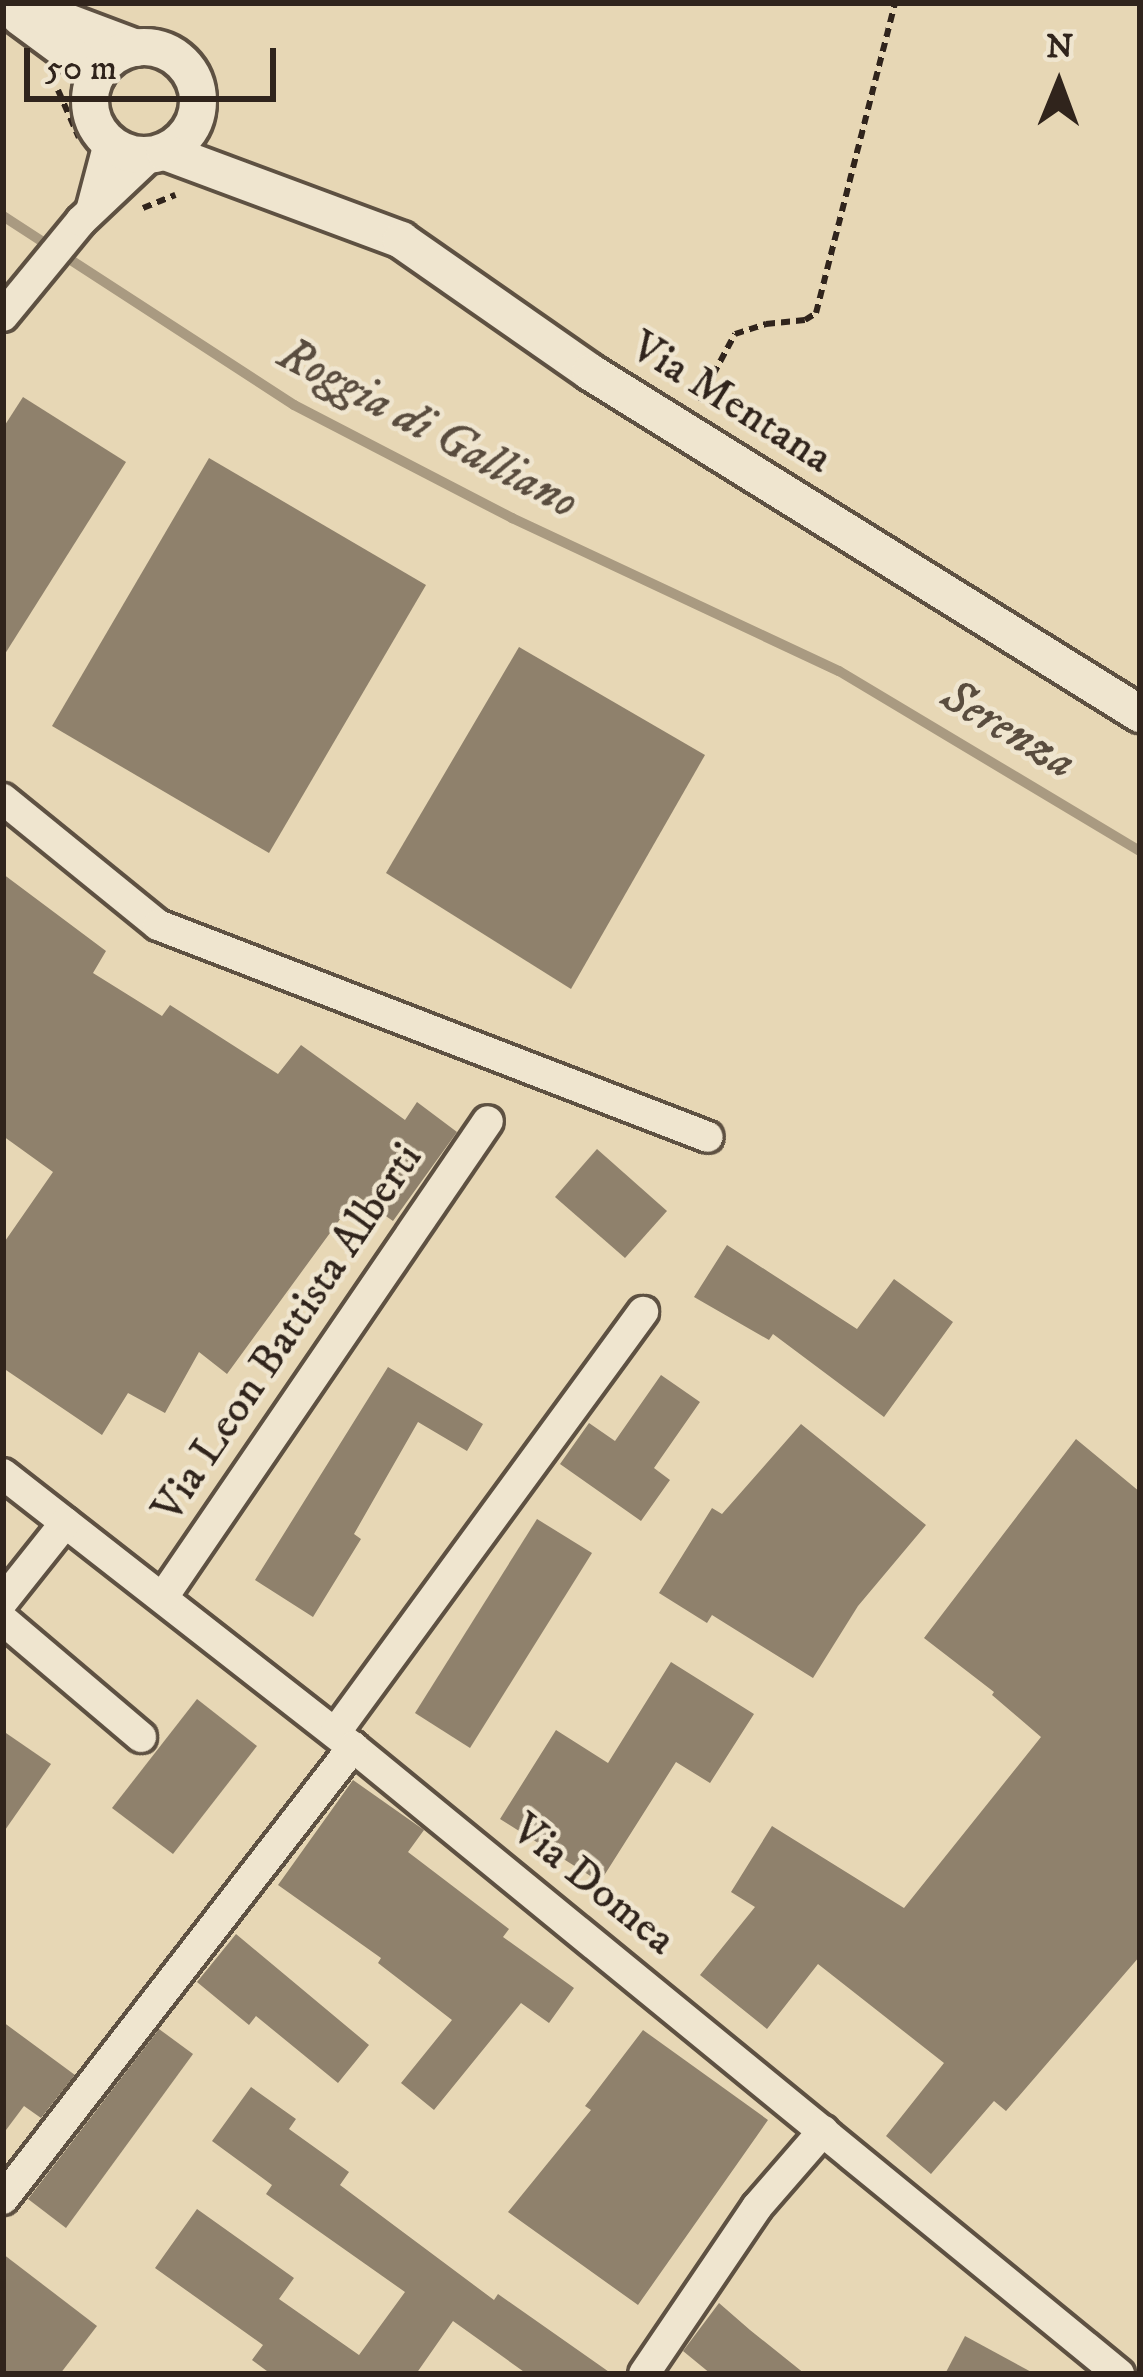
<!DOCTYPE html>
<style>
body{margin:0}
#map{position:relative;width:1143px;height:2377px;overflow:hidden;background:#e7d7b5;font-family:"IM FELL DW Pica",serif}
div>[style]{position:absolute}
.stream>*{height:10px;margin:-5px;padding:0 5px;transform-origin:5px;border-radius:5px;background:#a99a81}
.building>*{inset:0;background:#8f816c}
.path>*{height:6px;margin-top:-3px;transform-origin:0;background:repeating-linear-gradient(90deg,#30241c 0 9px,transparent 0 15px)}
.roads{filter:drop-shadow(3px 0 #5e5142) drop-shadow(-3px 0 #5e5142) drop-shadow(0 3px #5e5142) drop-shadow(0 -3px #5e5142)}
.minor>*{height:30px;margin:-15px;padding:0 15px;transform-origin:15px;border-radius:15px;background:#efe5cf}
.tertiary>*{height:36px;margin:-18px;padding:0 18px;transform-origin:18px;border-radius:18px;background:#efe5cf}
.tertiary>.ring{margin:-18px;padding:0;box-sizing:content-box;background:none;border:36px solid #efe5cf;border-radius:50%}
span{translate:-50% -50%;white-space:nowrap;text-align:center;line-height:1.15;-webkit-text-stroke:9px #efe5cf;paint-order:stroke}
.street-label{font-size:45px;color:#30241c}
.water-label{font-size:48px;color:#5a4d3f;font-style:italic}
.frame{position:absolute;inset:0;border:6px solid #30241c;pointer-events:none}
.north{position:absolute;left:999px;top:24px;width:120px;height:120px;-webkit-text-stroke:9px #efe5cf;paint-order:stroke;rotate:1deg;font-size:33px;font-weight:700;line-height:48px;text-align:center;color:#30241c}
.north::after{content:'';display:block;margin:auto;width:42px;height:54px;background:#30241c;clip-path:polygon(50% 0,100% 100%,50% 72%,0 100%)}
.scale{position:absolute;left:24px;top:48px;width:252px;height:54px;box-sizing:border-box;border:6px solid #30241c;border-top:0;padding-left:15px;font-size:36px;line-height:42px;white-space:nowrap;color:#30241c;-webkit-text-stroke:9px #efe5cf;paint-order:stroke}
</style>
<div id="map">
<div class="stream">
<i style="left:3px;top:216px;width:347px;rotate:33deg"></i>
<i style="left:294px;top:405px;width:246px;rotate:27.4deg"></i>
<i style="left:512px;top:518px;width:361px;rotate:25.1deg"></i>
<i style="left:839px;top:671px;width:351px;rotate:30.9deg"></i>
</div>
<div class="building">
<i style="clip-path:polygon(23px 397px,126px 462px,3px 657px,3px 428px)"></i>
<i style="clip-path:polygon(209px 458px,426px 585px,269px 853px,52px 726px)"></i>
<i style="clip-path:polygon(519px 647px,705px 755px,571px 989px,386px 873px)"></i>
<i style="clip-path:polygon(3px 874px,106px 951px,93px 973px,162px 1016px,170px 1005px,278px 1074px,301px 1045px,405px 1120px,417px 1102px,457px 1132px,393px 1221px,357px 1196px,227px 1374px,199px 1352px,165px 1413px,128px 1393px,102px 1435px,3px 1368px,3px 1244px,53px 1172px,3px 1136px)"></i>
<i style="clip-path:polygon(597px 1149px,667px 1211px,625px 1258px,555px 1197px)"></i>
<i style="clip-path:polygon(727px 1245px,857px 1329px,894px 1279px,953px 1322px,884px 1417px,773px 1334px,769px 1340px,694px 1297px)"></i>
<i style="clip-path:polygon(388px 1367px,483px 1424px,467px 1451px,418px 1422px,354px 1534px,361px 1539px,313px 1617px,255px 1580px)"></i>
<i style="clip-path:polygon(661px 1375px,700px 1402px,654px 1468px,670px 1480px,641px 1521px,560px 1464px,589px 1423px,615px 1441px)"></i>
<i style="clip-path:polygon(801px 1424px,926px 1525px,858px 1606px,813px 1678px,712px 1615px,707px 1623px,659px 1593px,712px 1508px,722px 1514px)"></i>
<i style="clip-path:polygon(1076px 1439px,1140px 1492px,1140px 1956px,1006px 2111px,994px 2101px,931px 2174px,886px 2136px,944px 2063px,818px 1964px,767px 2029px,700px 1975px,755px 1907px,731px 1892px,772px 1826px,904px 1908px,1041px 1737px,992px 1695px,994px 1692px,924px 1638px)"></i>
<i style="clip-path:polygon(537px 1519px,592px 1553px,470px 1748px,415px 1713px)"></i>
<i style="clip-path:polygon(671px 1662px,754px 1714px,710px 1783px,676px 1762px,600px 1882px,500px 1819px,556px 1730px,608px 1763px)"></i>
<i style="clip-path:polygon(197px 1699px,257px 1746px,173px 1854px,112px 1808px)"></i>
<i style="clip-path:polygon(3px 1731px,51px 1764px,3px 1833px)"></i>
<i style="clip-path:polygon(353px 1780px,424px 1830px,408px 1852px,509px 1929px,503px 1937px,574px 1988px,549px 2023px,521px 2003px,434px 2110px,401px 2083px,452px 2020px,378px 1963px,381px 1958px,278px 1885px)"></i>
<i style="clip-path:polygon(236px 1934px,369px 2045px,338px 2083px,256px 2016px,249px 2025px,197px 1982px)"></i>
<i style="clip-path:polygon(3px 2022px,75px 2075px,41px 2118px,24px 2106px,3px 2134px)"></i>
<i style="clip-path:polygon(159px 2029px,193px 2054px,66px 2228px,28px 2199px)"></i>
<i style="clip-path:polygon(643px 2030px,768px 2120px,638px 2305px,508px 2212px,591px 2110px,585px 2106px)"></i>
<i style="clip-path:polygon(251px 2087px,296px 2119px,289px 2129px,349px 2172px,340px 2185px,494px 2300px,498px 2294px,612px 2374px,527px 2374px,453px 2321px,416px 2374px,271px 2374px,252px 2360px,263px 2345px,155px 2268px,197px 2209px,294px 2278px,279px 2299px,359px 2355px,405px 2292px,266px 2194px,272px 2185px,212px 2141px)"></i>
<i style="clip-path:polygon(3px 2254px,97px 2326px,60px 2374px,3px 2374px)"></i>
<i style="clip-path:polygon(719px 2303px,750px 2330px,805px 2374px,711px 2374px,683px 2351px)"></i>
<i style="clip-path:polygon(965px 2336px,1035px 2374px,945px 2374px)"></i>
</div>
<div class="path">
<i style="left:58px;top:90px;width:52px;rotate:66.4deg"></i>
<i style="left:143px;top:208px;width:35px;rotate:-22deg"></i>
<i style="left:699px;top:401px;width:76px;rotate:-61.8deg"></i>
<i style="left:735px;top:334px;width:33px;rotate:-18deg"></i>
<i style="left:766px;top:324px;width:39px;rotate:-6deg"></i>
<i style="left:805px;top:320px;width:13px;rotate:-32deg"></i>
<i style="left:816px;top:313px;width:320px;rotate:-75.7deg"></i>
</div>
<div class="roads">
<div class="minor">
<i style="left:91px;top:211px;width:70px;rotate:-75.2deg"></i>
<i style="left:3px;top:316px;width:123px;rotate:-50.6deg"></i>
<i style="left:81px;top:221px;width:96px;rotate:-43.3deg"></i>
<i style="left:3px;top:799px;width:200px;rotate:39.1deg"></i>
<i style="left:158px;top:925px;width:589px;rotate:21.08deg"></i>
<i style="left:3px;top:1474px;width:444px;rotate:38deg"></i>
<i style="left:353px;top:1747px;width:990px;rotate:39.3deg"></i>
<i style="left:163px;top:1597px;width:576px;rotate:-55.68deg"></i>
<i style="left:3px;top:1601px;width:100px;rotate:-51.5deg"></i>
<i style="left:3px;top:1620px;width:181px;rotate:40.3deg"></i>
<i style="left:335px;top:1733px;width:522px;rotate:-53.81deg"></i>
<i style="left:3px;top:2199px;width:572px;rotate:-52.25deg"></i>
<i style="left:644px;top:2374px;width:202px;rotate:-55.9deg"></i>
<i style="left:757px;top:2207px;width:101px;rotate:-49deg"></i>
</div>
<div class="tertiary">
<i style="left:17px;top:3px;width:127px;rotate:20.7deg"></i>
<i style="left:20px;top:17px;width:96px;rotate:36.5deg"></i>
<i class="ring" style="left:90px;top:47px;width:72px;height:72px"></i>
<i style="left:165px;top:152px;width:252px;rotate:20.4deg"></i>
<i style="left:401px;top:240px;width:231px;rotate:34.9deg"></i>
<i style="left:590px;top:372px;width:648px;rotate:31.87deg"></i>
</div>
</div>
<div class="street-label">
<span style="left:731px;top:403px;rotate:32deg">Via Mentana</span>
<span style="left:288px;top:1333px;rotate:-56deg">Via Leon Battista Alberti</span>
<span style="left:593px;top:1885px;rotate:39deg">Via Domea</span>
</div>
<div class="water-label">
<span style="left:428px;top:429px;rotate:28deg">Roggia di Galliano</span>
<span style="left:1008px;top:730px;rotate:31deg">Serenza</span>
</div>
<div class="frame"></div>
<div class="north">N</div>
<div class="scale">50 m</div>
</div>
